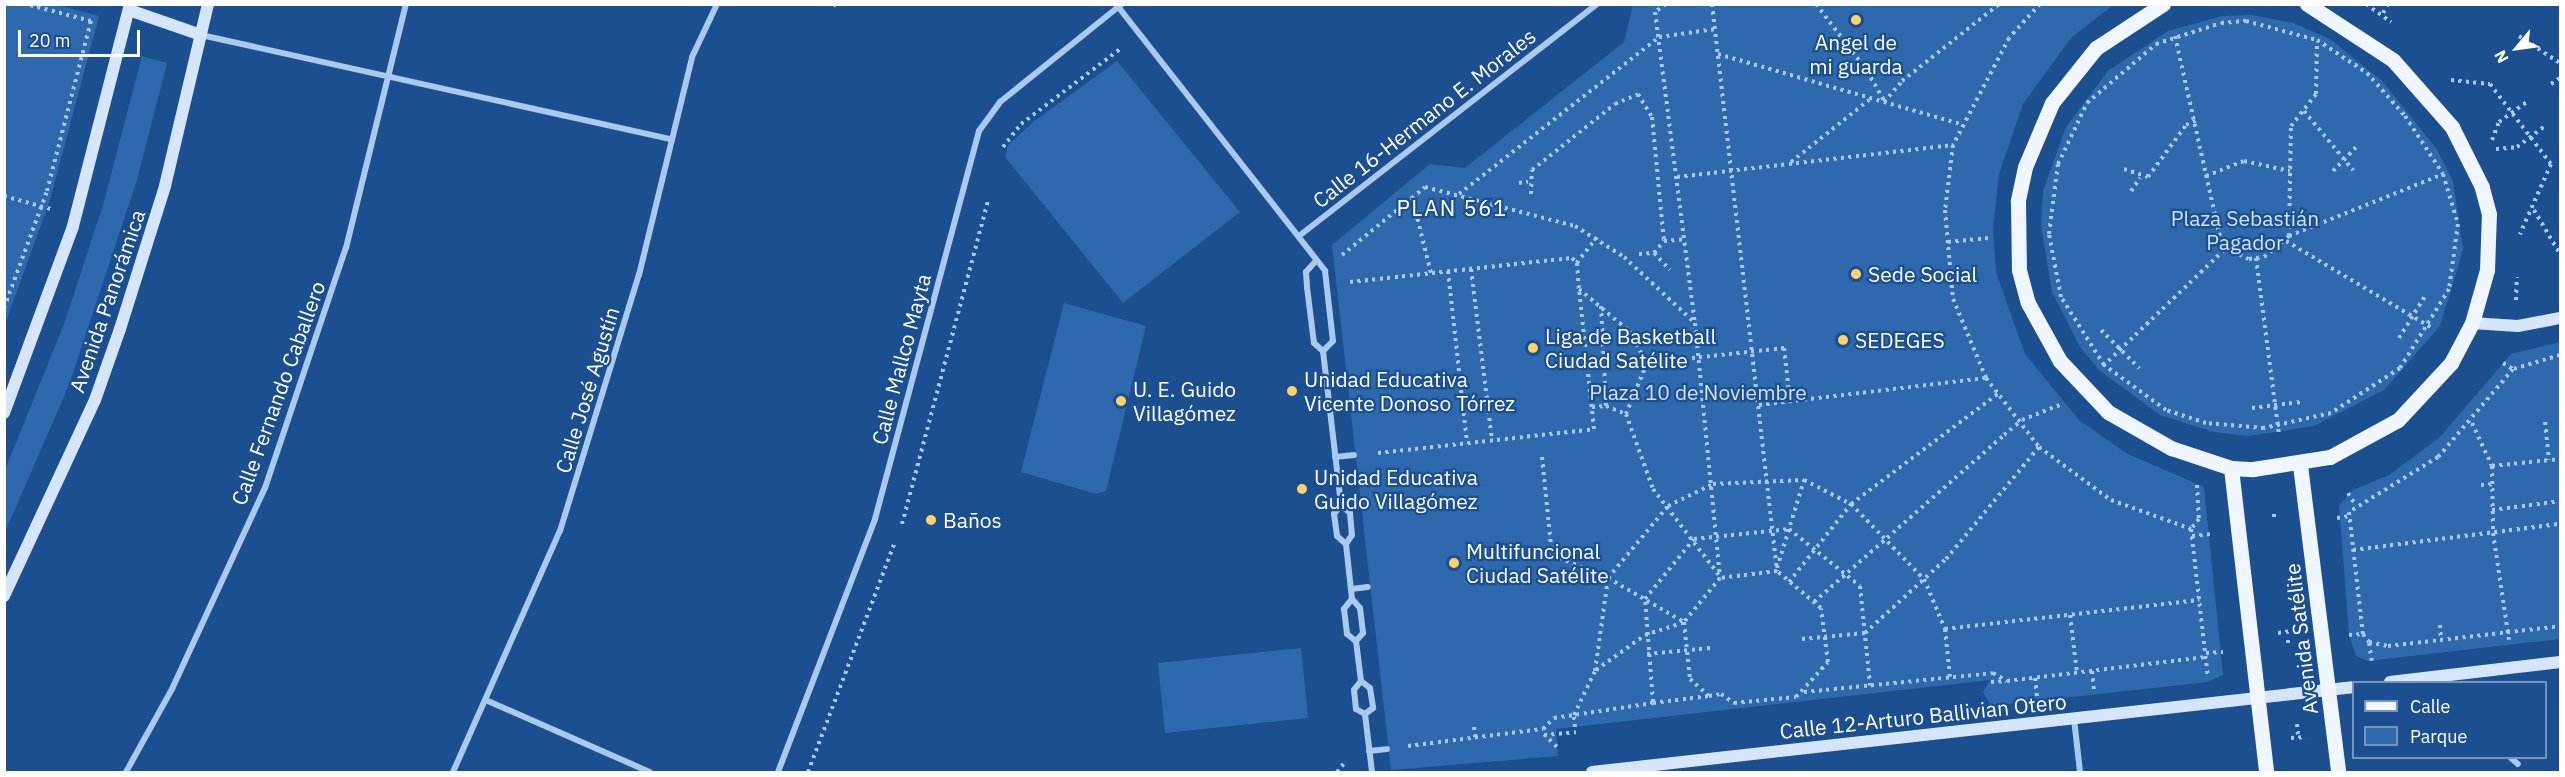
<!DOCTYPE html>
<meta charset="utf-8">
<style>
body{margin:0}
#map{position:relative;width:2565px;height:777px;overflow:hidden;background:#1b4f8f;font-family:"IBM Plex Sans",sans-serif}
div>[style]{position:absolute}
.green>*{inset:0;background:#2e69ad}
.path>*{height:4px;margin-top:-2px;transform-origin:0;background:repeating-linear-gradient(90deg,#a9c9ee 0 3px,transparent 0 7.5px)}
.street>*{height:6px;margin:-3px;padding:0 3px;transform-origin:3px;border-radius:3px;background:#a9c9ee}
.secondary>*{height:12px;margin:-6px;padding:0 6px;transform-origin:6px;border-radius:6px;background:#d6e6fa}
.primary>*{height:15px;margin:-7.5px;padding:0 7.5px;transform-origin:7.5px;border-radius:7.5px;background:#f0f6ff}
.dots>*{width:16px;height:16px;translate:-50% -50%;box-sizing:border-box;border:3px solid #1b4f8f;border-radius:50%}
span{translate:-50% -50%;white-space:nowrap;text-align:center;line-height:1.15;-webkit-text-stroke:4.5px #1b4f8f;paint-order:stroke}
.poi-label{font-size:21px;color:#fff}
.left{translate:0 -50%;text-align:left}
.street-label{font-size:21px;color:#fff}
.park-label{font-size:21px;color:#cfe3fa}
.neighbourhood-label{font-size:22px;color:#fff;letter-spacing:1.5px}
.frame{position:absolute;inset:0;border:6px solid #fff;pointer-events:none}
.legend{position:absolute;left:2352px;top:681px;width:195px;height:78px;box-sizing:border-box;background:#1b4f8f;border:2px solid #7695bc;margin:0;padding:8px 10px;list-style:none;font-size:18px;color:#fff}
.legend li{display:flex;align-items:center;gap:12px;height:30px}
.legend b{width:30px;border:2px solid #7695bc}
.north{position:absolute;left:2487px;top:18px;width:60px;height:60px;-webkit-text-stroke:4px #1b4f8f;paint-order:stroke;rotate:241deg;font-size:16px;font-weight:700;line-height:24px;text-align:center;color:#fff}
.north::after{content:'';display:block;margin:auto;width:21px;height:27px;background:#fff;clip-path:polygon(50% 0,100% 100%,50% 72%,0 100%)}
.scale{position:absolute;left:18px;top:30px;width:122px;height:27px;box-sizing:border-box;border:3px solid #fff;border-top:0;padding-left:8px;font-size:18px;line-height:21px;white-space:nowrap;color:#fff;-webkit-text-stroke:4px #1b4f8f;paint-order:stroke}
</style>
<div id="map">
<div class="green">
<i style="clip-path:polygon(5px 4px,57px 5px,99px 16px,50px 200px,5px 324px)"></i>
<i style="clip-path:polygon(1633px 5px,2113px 5px,2071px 38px,2023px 104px,1999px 174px,1993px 228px,1996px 272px,2025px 354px,2079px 420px,2126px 453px,2204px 487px,2223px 675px,2208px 682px,1991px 706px,1983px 692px,1990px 680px,1556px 729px,1558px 756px,1391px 770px,1332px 245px,1430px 164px,1465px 168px,1624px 42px)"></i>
<i style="clip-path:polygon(2252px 15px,2293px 23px,2330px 39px,2383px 82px,2436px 148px,2453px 181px,2463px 250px,2440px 326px,2384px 390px,2314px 426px,2248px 436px,2213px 432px,2160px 415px,2099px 370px,2080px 347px,2052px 292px,2041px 226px,2043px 191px,2066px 127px,2108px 71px,2168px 31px,2222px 16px)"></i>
<i style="clip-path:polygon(142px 56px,167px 63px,137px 180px,69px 385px,5px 532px,5px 470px,64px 324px,103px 205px)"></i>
<i style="clip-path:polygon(1117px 61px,1240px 212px,1123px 303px,1005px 157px,1008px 145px,1033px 122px)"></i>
<i style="clip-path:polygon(1064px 303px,1146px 326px,1106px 491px,1096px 494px,1021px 472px)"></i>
<i style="clip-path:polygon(2560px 342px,2560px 639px,2368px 661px,2356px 656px,2349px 635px,2339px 505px,2353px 490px,2389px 475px,2439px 438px,2511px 354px)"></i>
<i style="clip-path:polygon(1301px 648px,1308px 718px,1165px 733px,1158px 663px)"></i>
</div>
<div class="path">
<i style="left:834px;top:4px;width:3px;rotate:45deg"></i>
<i style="left:1666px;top:4px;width:14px;rotate:144deg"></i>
<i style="left:1655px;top:12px;width:314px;rotate:82.7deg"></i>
<i style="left:1695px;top:323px;width:256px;rotate:84.4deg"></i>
<i style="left:1712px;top:4px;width:571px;rotate:83.46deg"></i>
<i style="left:1816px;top:4px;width:84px;rotate:52.7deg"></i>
<i style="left:1867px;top:71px;width:34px;rotate:60deg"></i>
<i style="left:2040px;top:4px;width:46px;rotate:132.4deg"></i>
<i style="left:2009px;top:38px;width:121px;rotate:117.6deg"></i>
<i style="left:1953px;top:145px;width:65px;rotate:97deg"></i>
<i style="left:1945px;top:210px;width:89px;rotate:84.9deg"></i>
<i style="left:1953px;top:299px;width:86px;rotate:67.3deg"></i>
<i style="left:1986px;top:378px;width:87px;rotate:52.5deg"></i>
<i style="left:2039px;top:447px;width:89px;rotate:36.4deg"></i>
<i style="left:2111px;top:500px;width:85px;rotate:19.9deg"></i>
<i style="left:2366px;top:4px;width:31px;rotate:36deg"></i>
<i style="left:2383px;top:13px;width:10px;rotate:-61deg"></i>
<i style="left:2246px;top:21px;width:73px;rotate:15deg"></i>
<i style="left:2317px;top:40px;width:60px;rotate:33.4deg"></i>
<i style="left:2367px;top:73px;width:57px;rotate:48.5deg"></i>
<i style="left:2405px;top:116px;width:69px;rotate:56.8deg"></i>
<i style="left:2443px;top:174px;width:52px;rotate:73.3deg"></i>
<i style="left:2458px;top:224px;width:66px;rotate:97.9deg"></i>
<i style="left:2449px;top:289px;width:93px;rotate:121.8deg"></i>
<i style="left:2400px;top:368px;width:82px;rotate:146.9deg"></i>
<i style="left:2331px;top:413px;width:69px;rotate:167.4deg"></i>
<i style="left:2264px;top:428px;width:58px;rotate:-175.1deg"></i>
<i style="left:2206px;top:423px;width:42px;rotate:-162deg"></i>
<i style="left:2166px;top:410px;width:77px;rotate:-144deg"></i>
<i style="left:2104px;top:365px;width:80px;rotate:-122.3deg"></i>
<i style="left:2061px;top:297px;width:64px;rotate:-100.8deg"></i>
<i style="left:2049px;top:234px;width:71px;rotate:-82.7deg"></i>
<i style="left:2058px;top:164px;width:68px;rotate:-64.6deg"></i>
<i style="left:2087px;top:103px;width:91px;rotate:-40.5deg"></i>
<i style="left:2156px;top:44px;width:68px;rotate:-17.9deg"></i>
<i style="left:2221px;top:23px;width:25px;rotate:-5deg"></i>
<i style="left:2175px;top:36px;width:202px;rotate:77.4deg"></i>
<i style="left:2219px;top:233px;width:17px;rotate:65deg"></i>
<i style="left:2226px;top:248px;width:25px;rotate:26deg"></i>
<i style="left:2249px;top:259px;width:15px;rotate:-8deg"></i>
<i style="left:2264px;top:257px;width:33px;rotate:-40deg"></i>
<i style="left:2289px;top:236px;width:110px;rotate:-89deg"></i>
<i style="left:2291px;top:126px;width:41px;rotate:-52deg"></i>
<i style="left:2316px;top:94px;width:50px;rotate:-88.9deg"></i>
<i style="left:2519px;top:36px;width:49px;rotate:33.4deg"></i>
<i style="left:1718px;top:54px;width:252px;rotate:16.1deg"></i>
<i style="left:2451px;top:80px;width:39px;rotate:6deg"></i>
<i style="left:2490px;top:84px;width:101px;rotate:52.7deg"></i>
<i style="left:2551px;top:164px;width:77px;rotate:113.9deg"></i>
<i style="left:2551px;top:84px;width:11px;rotate:-34deg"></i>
<i style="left:1884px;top:102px;width:28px;rotate:-49deg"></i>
<i style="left:1902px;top:81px;width:124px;rotate:-38.4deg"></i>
<i style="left:2304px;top:111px;width:77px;rotate:50.3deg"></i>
<i style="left:2492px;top:140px;width:19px;rotate:-69deg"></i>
<i style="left:2499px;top:122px;width:34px;rotate:-36deg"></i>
<i style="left:1003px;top:147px;width:29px;rotate:-52deg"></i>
<i style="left:1021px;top:124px;width:124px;rotate:-37.1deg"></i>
<i style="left:2496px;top:149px;width:21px;rotate:-5deg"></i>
<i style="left:2517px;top:147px;width:35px;rotate:-37deg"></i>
<i style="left:1791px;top:162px;width:100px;rotate:-38.5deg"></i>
<i style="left:2124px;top:169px;width:25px;rotate:18deg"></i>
<i style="left:2148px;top:177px;width:64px;rotate:-53.8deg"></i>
<i style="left:2186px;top:125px;width:13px;rotate:-23deg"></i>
<i style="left:2333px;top:171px;width:36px;rotate:-46deg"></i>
<i style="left:2206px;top:176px;width:41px;rotate:-21.5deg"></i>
<i style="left:2244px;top:161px;width:47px;rotate:12.3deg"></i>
<i style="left:1677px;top:177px;width:278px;rotate:-6.6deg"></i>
<i style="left:1519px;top:183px;width:9px;rotate:-6deg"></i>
<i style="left:2131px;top:191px;width:16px;rotate:-55deg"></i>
<i style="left:1459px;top:194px;width:254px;rotate:-38.1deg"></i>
<i style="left:1659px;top:37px;width:57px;rotate:-8.1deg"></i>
<i style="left:1531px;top:194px;width:24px;rotate:-88deg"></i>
<i style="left:1532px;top:170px;width:106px;rotate:-38.5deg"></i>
<i style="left:1615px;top:104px;width:25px;rotate:-23deg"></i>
<i style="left:1638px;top:94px;width:27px;rotate:59deg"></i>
<i style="left:1652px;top:117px;width:125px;rotate:84.5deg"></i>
<i style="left:1664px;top:241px;width:21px;rotate:-5deg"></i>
<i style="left:4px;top:196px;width:49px;rotate:15.5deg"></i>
<i style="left:1412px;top:197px;width:78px;rotate:76deg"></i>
<i style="left:2534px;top:210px;width:51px;rotate:59.4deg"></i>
<i style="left:2289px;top:236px;width:166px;rotate:-21.9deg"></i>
<i style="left:1597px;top:237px;width:33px;rotate:128deg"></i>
<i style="left:1577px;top:263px;width:26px;rotate:86deg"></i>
<i style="left:1579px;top:289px;width:65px;rotate:40deg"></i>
<i style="left:1629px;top:331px;width:37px;rotate:61deg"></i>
<i style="left:1647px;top:363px;width:55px;rotate:112.4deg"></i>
<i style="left:2286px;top:241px;width:168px;rotate:30.8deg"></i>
<i style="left:1948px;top:242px;width:41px;rotate:-5.6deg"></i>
<i style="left:1654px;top:253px;width:23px;rotate:47deg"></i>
<i style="left:1639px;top:254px;width:15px;rotate:-4deg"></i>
<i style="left:1654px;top:253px;width:16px;rotate:-50deg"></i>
<i style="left:1342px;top:255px;width:107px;rotate:-39.3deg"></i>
<i style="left:1425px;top:187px;width:155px;rotate:14.6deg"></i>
<i style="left:1575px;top:226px;width:58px;rotate:32.3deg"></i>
<i style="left:1624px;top:257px;width:97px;rotate:42.9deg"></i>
<i style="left:2256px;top:258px;width:177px;rotate:82.6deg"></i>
<i style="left:1471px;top:269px;width:172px;rotate:83deg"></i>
<i style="left:1448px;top:271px;width:173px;rotate:83.7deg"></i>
<i style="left:1350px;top:282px;width:223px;rotate:-6.2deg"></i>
<i style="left:1572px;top:258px;width:7px;rotate:45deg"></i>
<i style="left:2516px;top:300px;width:23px;rotate:-88deg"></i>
<i style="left:1601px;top:306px;width:100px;rotate:87.1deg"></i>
<i style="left:1606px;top:406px;width:22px;rotate:22deg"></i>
<i style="left:4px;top:308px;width:125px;rotate:-69.8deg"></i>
<i style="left:47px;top:191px;width:176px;rotate:-75.5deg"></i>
<i style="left:91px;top:21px;width:67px;rotate:-165.3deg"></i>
<i style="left:2101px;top:330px;width:54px;rotate:45deg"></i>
<i style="left:2399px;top:338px;width:49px;rotate:-58.2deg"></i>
<i style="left:2560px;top:355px;width:49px;rotate:163.4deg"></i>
<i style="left:2513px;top:369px;width:116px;rotate:130.4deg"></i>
<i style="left:2438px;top:457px;width:105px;rotate:148.3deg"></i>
<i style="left:2349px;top:512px;width:123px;rotate:83.5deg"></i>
<i style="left:2363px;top:634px;width:10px;rotate:53deg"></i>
<i style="left:2369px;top:642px;width:19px;rotate:12deg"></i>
<i style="left:2388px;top:646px;width:173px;rotate:-6.6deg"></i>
<i style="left:1647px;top:363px;width:138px;rotate:-6.2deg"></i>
<i style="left:1784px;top:348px;width:53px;rotate:83.5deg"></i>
<i style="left:2503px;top:363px;width:12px;rotate:31deg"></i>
<i style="left:2103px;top:366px;width:170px;rotate:-43.8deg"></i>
<i style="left:1759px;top:405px;width:229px;rotate:-6.8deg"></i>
<i style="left:1592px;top:407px;width:14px;rotate:-4deg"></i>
<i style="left:2252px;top:408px;width:49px;rotate:-7deg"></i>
<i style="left:1626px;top:414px;width:80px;rotate:70.2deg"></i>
<i style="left:1653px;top:489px;width:108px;rotate:52.5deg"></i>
<i style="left:2545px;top:422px;width:38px;rotate:84deg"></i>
<i style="left:2472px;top:423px;width:47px;rotate:65.1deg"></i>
<i style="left:2492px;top:466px;width:67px;rotate:89.1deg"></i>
<i style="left:2493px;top:533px;width:108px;rotate:81.5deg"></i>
<i style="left:1378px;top:453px;width:217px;rotate:-6.3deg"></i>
<i style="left:1594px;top:429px;width:141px;rotate:-96.1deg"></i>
<i style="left:1542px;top:457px;width:99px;rotate:84.2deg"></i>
<i style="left:1552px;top:555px;width:61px;rotate:22.3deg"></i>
<i style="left:1608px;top:578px;width:88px;rotate:30.1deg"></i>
<i style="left:2492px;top:466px;width:68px;rotate:-5.9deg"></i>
<i style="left:2197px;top:485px;width:34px;rotate:87deg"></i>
<i style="left:2199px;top:519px;width:13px;rotate:129deg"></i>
<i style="left:2191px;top:529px;width:150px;rotate:83.5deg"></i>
<i style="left:2481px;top:485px;width:13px;rotate:-4deg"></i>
<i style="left:2348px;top:493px;width:13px;rotate:58deg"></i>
<i style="left:2492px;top:510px;width:69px;rotate:-7.5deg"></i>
<i style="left:2274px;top:514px;width:4px;rotate:90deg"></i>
<i style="left:2337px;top:518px;width:13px;rotate:-9deg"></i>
<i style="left:902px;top:524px;width:337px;rotate:-75.1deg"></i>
<i style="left:2192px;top:536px;width:18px;rotate:-6deg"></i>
<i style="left:2353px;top:550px;width:209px;rotate:-7.2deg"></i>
<i style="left:1777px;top:568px;width:92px;rotate:-72.9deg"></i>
<i style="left:1789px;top:582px;width:100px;rotate:-51.5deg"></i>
<i style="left:1851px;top:504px;width:186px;rotate:-36.9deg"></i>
<i style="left:1814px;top:602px;width:253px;rotate:-41.3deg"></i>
<i style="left:2004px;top:435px;width:23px;rotate:-40deg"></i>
<i style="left:2022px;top:420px;width:43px;rotate:-21.8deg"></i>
<i style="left:2070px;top:615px;width:58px;rotate:83.1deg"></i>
<i style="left:2440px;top:625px;width:14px;rotate:86deg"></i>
<i style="left:1945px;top:629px;width:256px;rotate:-6.5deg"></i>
<i style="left:2278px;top:633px;width:15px;rotate:-8deg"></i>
<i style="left:2349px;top:635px;width:14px;rotate:-4deg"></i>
<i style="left:1802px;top:639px;width:63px;rotate:-5.4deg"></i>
<i style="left:1865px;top:633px;width:110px;rotate:-42.4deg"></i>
<i style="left:1946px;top:559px;width:146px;rotate:-50.3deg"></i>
<i style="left:2288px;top:640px;width:3px;rotate:90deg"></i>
<i style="left:2369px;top:643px;width:18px;rotate:81deg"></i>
<i style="left:2206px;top:653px;width:17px;rotate:-3deg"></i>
<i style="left:1647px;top:654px;width:64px;rotate:-5.4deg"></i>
<i style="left:1596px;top:670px;width:60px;rotate:-35.5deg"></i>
<i style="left:1645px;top:635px;width:40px;rotate:-18deg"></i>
<i style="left:2092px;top:671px;width:19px;rotate:84deg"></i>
<i style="left:2035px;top:678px;width:19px;rotate:84deg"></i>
<i style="left:1991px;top:682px;width:15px;rotate:-4deg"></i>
<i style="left:1804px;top:692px;width:190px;rotate:-5.7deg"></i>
<i style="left:1993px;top:673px;width:16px;rotate:30deg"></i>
<i style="left:2007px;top:681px;width:200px;rotate:-6.9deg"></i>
<i style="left:1653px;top:702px;width:103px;rotate:-94.4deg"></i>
<i style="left:1645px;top:599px;width:77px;rotate:-50.8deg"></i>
<i style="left:1694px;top:539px;width:96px;rotate:-6deg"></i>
<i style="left:1789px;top:529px;width:91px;rotate:38.8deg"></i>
<i style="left:1860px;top:586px;width:100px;rotate:84.2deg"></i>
<i style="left:2297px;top:724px;width:12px;rotate:85deg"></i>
<i style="left:1474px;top:727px;width:10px;rotate:84deg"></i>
<i style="left:1575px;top:727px;width:12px;rotate:-95deg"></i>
<i style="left:1574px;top:715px;width:49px;rotate:-64.5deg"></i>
<i style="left:1595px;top:671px;width:94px;rotate:-82deg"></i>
<i style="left:1608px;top:578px;width:94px;rotate:-50.2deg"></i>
<i style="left:1668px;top:506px;width:50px;rotate:-26.1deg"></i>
<i style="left:1713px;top:484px;width:91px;rotate:-2.5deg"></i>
<i style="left:1804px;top:480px;width:53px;rotate:27.1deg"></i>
<i style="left:1851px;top:504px;width:105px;rotate:45.8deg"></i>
<i style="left:1924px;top:579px;width:54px;rotate:67.2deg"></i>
<i style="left:1945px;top:629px;width:48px;rotate:84.1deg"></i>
<i style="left:1544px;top:734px;width:18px;rotate:45deg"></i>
<i style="left:1544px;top:735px;width:32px;rotate:-5deg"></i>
<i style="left:2291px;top:738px;width:15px;rotate:-4deg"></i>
<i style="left:1408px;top:746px;width:136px;rotate:-7.2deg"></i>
<i style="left:1543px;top:729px;width:16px;rotate:-45deg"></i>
<i style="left:1554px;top:718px;width:100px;rotate:-8.6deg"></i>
<i style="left:1653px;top:703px;width:56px;rotate:-7.1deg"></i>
<i style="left:1709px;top:696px;width:12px;rotate:-9deg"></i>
<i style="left:1721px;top:694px;width:16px;rotate:35deg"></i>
<i style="left:1734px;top:703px;width:62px;rotate:-5.5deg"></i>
<i style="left:1796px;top:697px;width:47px;rotate:-47.6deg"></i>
<i style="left:1828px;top:662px;width:54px;rotate:-97.4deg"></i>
<i style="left:1821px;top:608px;width:57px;rotate:-139.9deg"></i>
<i style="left:1777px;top:571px;width:57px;rotate:173deg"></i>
<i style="left:1720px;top:578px;width:57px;rotate:129.3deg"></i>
<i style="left:1684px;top:622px;width:57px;rotate:84deg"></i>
<i style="left:1690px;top:679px;width:25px;rotate:42deg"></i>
<i style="left:808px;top:772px;width:246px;rotate:-69.3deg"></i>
<i style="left:1337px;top:772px;width:14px;rotate:-51deg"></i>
</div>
<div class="street">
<i style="left:1116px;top:4px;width:339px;rotate:51.9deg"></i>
<i style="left:1325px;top:271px;width:70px;rotate:83.5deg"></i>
<i style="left:1333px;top:341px;width:14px;rotate:135deg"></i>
<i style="left:1323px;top:351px;width:155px;rotate:83.3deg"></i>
<i style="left:1341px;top:505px;width:12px;rotate:42deg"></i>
<i style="left:1350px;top:513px;width:22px;rotate:85deg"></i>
<i style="left:1352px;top:535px;width:11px;rotate:124deg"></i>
<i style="left:1346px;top:544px;width:55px;rotate:83.8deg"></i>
<i style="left:1352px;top:599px;width:12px;rotate:48deg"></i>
<i style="left:1360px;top:608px;width:25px;rotate:83deg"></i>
<i style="left:1363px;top:633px;width:11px;rotate:131deg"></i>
<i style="left:1356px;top:641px;width:40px;rotate:82.9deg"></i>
<i style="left:1361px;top:681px;width:11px;rotate:38deg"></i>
<i style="left:1370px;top:688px;width:20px;rotate:81deg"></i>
<i style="left:1373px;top:708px;width:10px;rotate:143deg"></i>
<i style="left:1365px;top:714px;width:58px;rotate:83.1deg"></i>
<i style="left:201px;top:35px;width:481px;rotate:12.5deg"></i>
<i style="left:1299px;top:236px;width:378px;rotate:-37.9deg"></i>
<i style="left:1314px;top:263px;width:12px;rotate:132deg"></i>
<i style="left:1306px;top:272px;width:15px;rotate:86deg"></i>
<i style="left:1307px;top:287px;width:56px;rotate:82.9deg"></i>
<i style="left:1314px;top:343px;width:12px;rotate:42deg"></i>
<i style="left:1335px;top:457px;width:19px;rotate:-6deg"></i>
<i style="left:1341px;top:505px;width:11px;rotate:128deg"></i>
<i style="left:1334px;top:514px;width:22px;rotate:82deg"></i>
<i style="left:1337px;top:536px;width:12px;rotate:42deg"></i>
<i style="left:1351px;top:589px;width:17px;rotate:-7deg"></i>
<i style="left:1352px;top:599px;width:13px;rotate:129deg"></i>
<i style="left:1344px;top:609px;width:25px;rotate:83deg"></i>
<i style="left:1347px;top:634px;width:11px;rotate:38deg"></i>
<i style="left:1361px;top:681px;width:11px;rotate:128deg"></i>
<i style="left:1354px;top:690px;width:19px;rotate:84deg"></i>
<i style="left:1356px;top:709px;width:10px;rotate:29deg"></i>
<i style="left:488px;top:701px;width:177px;rotate:23.7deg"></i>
<i style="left:2074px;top:719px;width:53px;rotate:83.5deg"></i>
<i style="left:1369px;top:751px;width:18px;rotate:-6deg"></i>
<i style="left:2511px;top:758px;width:9px;rotate:41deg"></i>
<i style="left:126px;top:772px;width:95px;rotate:-61deg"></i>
<i style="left:172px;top:689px;width:221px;rotate:-65.2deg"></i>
<i style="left:265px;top:488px;width:253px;rotate:-71.4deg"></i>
<i style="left:346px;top:248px;width:251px;rotate:-76.2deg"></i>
<i style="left:453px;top:772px;width:264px;rotate:-66.1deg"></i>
<i style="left:560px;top:531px;width:268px;rotate:-72.9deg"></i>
<i style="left:639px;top:275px;width:224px;rotate:-76.3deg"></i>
<i style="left:692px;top:57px;width:59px;rotate:-64.7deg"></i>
<i style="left:778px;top:772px;width:271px;rotate:-69deg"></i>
<i style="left:875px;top:519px;width:402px;rotate:-75deg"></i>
<i style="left:979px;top:131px;width:36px;rotate:-54deg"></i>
<i style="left:1000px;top:102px;width:156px;rotate:-38.8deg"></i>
</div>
<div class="secondary">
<i style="left:129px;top:10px;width:76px;rotate:19.1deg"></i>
<i style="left:2472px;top:323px;width:46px;rotate:3.7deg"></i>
<i style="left:2518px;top:326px;width:43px;rotate:-10.8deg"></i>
<i style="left:4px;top:413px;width:199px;rotate:-69.7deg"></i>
<i style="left:73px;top:226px;width:229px;rotate:-75.6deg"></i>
<i style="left:4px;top:596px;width:216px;rotate:-65.1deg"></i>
<i style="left:95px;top:400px;width:75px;rotate:-70.6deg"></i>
<i style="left:120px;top:329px;width:150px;rotate:-72.5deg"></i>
<i style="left:165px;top:186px;width:187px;rotate:-76.7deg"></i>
<i style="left:2390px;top:682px;width:171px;rotate:-6.7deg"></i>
<i style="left:1592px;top:772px;width:767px;rotate:-6.36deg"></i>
</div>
<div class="primary">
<i style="left:2163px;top:4px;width:80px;rotate:146.7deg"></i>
<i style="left:2096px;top:48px;width:70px;rotate:128.7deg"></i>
<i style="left:2052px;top:103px;width:69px;rotate:112.9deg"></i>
<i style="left:2025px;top:167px;width:35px;rotate:102deg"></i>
<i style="left:2018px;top:201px;width:69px;rotate:89.2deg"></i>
<i style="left:2019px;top:270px;width:34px;rotate:75deg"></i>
<i style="left:2028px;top:303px;width:66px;rotate:61.1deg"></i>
<i style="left:2060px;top:361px;width:70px;rotate:46.7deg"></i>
<i style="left:2108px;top:412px;width:73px;rotate:29.7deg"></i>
<i style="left:2171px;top:448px;width:63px;rotate:18.4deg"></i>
<i style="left:2231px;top:468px;width:22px;rotate:3deg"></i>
<i style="left:2253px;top:469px;width:78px;rotate:-8.9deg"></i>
<i style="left:2330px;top:457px;width:77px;rotate:-28.6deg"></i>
<i style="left:2398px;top:420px;width:78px;rotate:-47.1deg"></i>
<i style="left:2451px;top:363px;width:45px;rotate:-62.3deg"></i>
<i style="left:2472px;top:323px;width:55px;rotate:-74.2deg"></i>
<i style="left:2487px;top:270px;width:56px;rotate:-88deg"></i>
<i style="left:2489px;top:214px;width:28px;rotate:-105deg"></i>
<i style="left:2482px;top:187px;width:67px;rotate:-116.6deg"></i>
<i style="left:2452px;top:127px;width:89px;rotate:-131.4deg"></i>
<i style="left:2393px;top:60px;width:103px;rotate:-146.9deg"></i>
<i style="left:2300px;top:465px;width:309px;rotate:82.9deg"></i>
<i style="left:2231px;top:468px;width:306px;rotate:83.4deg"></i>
</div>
<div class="dots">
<i style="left:1856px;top:20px;background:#ffd166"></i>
<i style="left:1856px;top:274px;background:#ffd166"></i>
<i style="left:1843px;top:340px;background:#ffd166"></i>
<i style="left:1533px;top:348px;background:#ffd166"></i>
<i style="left:1292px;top:391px;background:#ffd166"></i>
<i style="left:1121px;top:401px;background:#ffd166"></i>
<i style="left:1302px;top:489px;background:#ffd166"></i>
<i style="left:931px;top:520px;background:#ffd166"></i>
<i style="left:1454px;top:563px;background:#ffd166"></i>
</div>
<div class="poi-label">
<span style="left:1856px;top:54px">Angel de<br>mi guarda</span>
<span class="left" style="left:1868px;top:274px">Sede Social</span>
<span class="left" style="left:1545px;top:348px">Liga de Basketball<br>Ciudad Satélite</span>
<span class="left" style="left:1855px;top:340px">SEDEGES</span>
<span class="left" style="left:1304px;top:391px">Unidad Educativa<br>Vicente Donoso Tórrez</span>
<span class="left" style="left:1133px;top:401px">U. E. Guido<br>Villagómez</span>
<span class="left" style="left:1314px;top:489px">Unidad Educativa<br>Guido Villagómez</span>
<span class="left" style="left:943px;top:520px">Baños</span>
<span class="left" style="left:1466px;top:563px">Multifuncional<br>Ciudad Satélite</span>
</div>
<div class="street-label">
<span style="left:1424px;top:118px;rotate:-38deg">Calle 16-Hermano E. Morales</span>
<span style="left:107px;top:301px;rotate:-71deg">Avenida Panorámica</span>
<span style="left:901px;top:359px;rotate:-75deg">Calle Mallco Mayta</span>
<span style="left:587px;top:390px;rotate:-73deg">Calle José Agustín</span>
<span style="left:278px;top:393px;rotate:-70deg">Calle Fernando Caballero</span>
<span style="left:2301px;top:639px;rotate:-97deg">Avenida Satélite</span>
<span style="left:1923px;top:716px;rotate:-6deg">Calle 12-Arturo Ballivian Otero</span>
</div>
<div class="park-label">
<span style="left:2245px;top:230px">Plaza Sebastián<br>Pagador</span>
<span style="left:1698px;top:392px">Plaza 10 de Noviembre</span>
</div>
<div class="neighbourhood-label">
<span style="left:1452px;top:208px">PLAN 561</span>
</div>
<div class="frame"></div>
<ul class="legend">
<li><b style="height:8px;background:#f0f6ff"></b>Calle</li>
<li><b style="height:16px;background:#2e69ad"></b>Parque</li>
</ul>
<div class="north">N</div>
<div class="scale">20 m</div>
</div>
